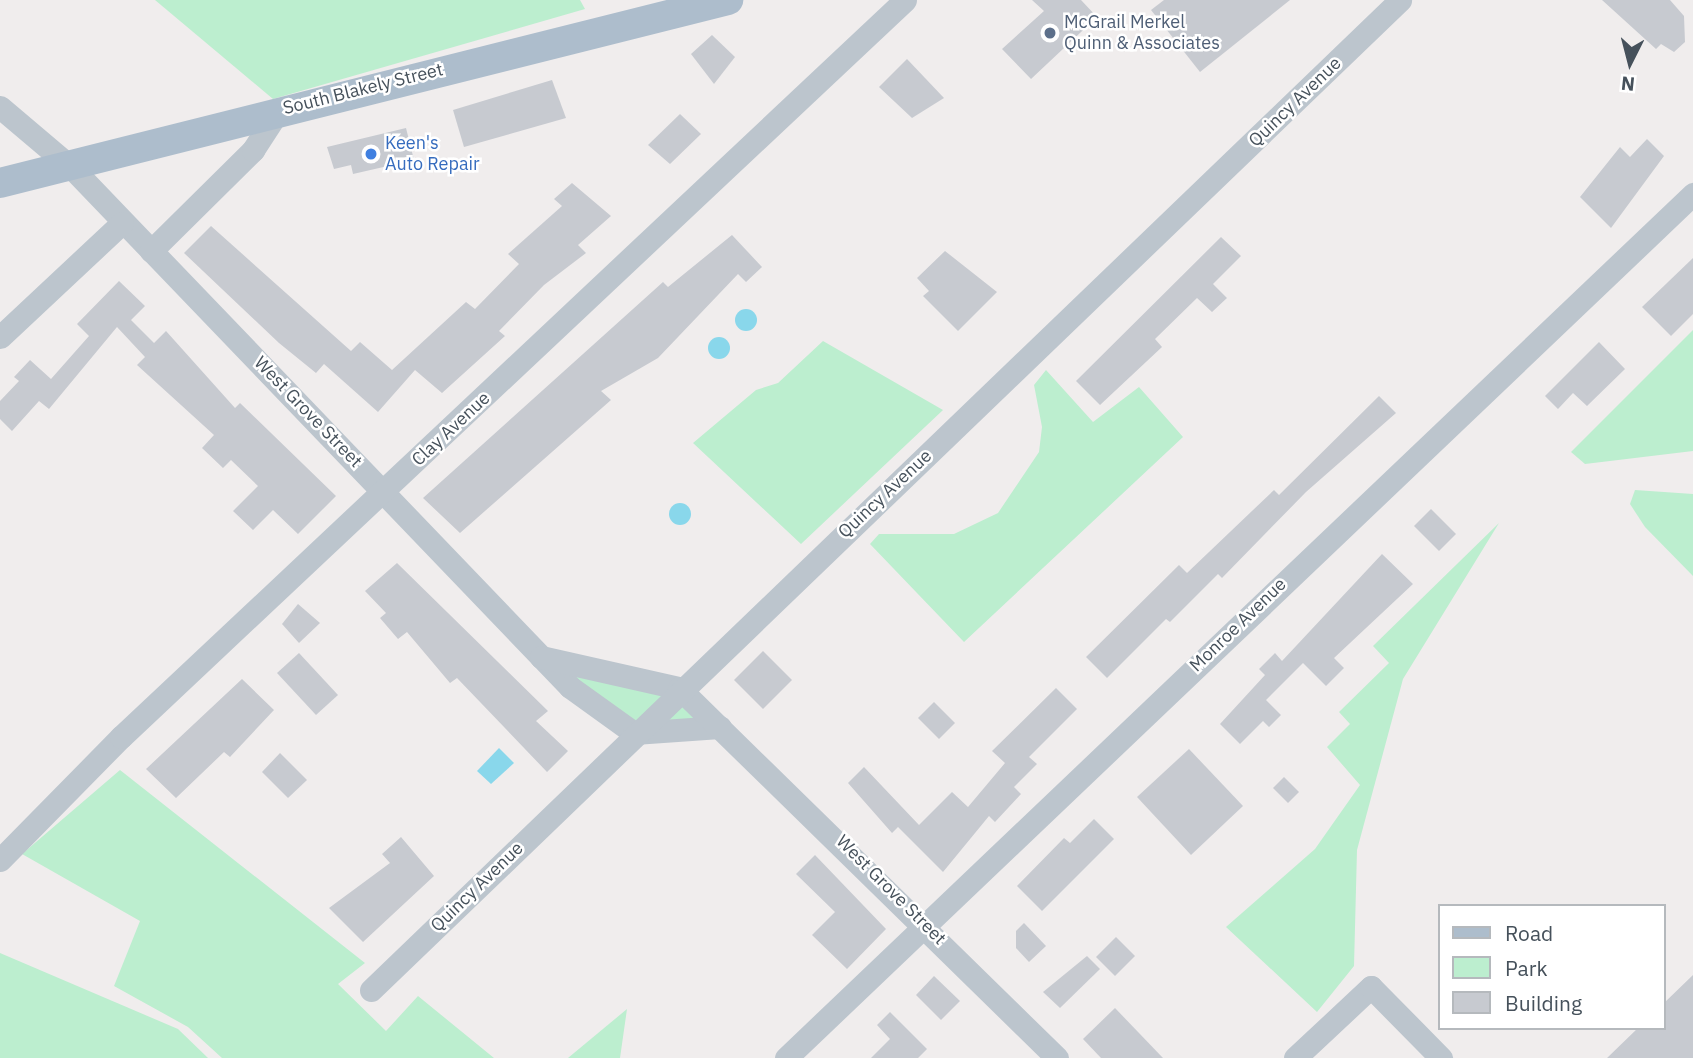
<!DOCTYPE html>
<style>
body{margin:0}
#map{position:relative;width:1693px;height:1058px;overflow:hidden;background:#f0eded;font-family:"IBM Plex Sans",sans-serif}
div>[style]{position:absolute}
.green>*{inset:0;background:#bceecf}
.water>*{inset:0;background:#89d7eb}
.round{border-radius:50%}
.building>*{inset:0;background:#c7cad0}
.minor>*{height:23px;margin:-11.5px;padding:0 11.5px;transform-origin:11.5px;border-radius:11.5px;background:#bcc5cd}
.major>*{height:30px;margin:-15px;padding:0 15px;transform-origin:15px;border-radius:15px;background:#adbdcc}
.dots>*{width:19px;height:19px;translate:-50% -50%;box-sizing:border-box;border:4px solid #fff;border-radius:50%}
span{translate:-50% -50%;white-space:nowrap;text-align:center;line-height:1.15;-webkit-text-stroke:5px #fff;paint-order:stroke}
.service-label{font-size:18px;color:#4e5e75}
.left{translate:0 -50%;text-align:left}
.street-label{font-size:18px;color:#46515b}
.shop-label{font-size:18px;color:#366cbe}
.legend{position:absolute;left:1438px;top:904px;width:228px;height:126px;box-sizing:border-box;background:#fff;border:2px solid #b5b9bd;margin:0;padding:9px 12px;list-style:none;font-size:21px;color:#46515b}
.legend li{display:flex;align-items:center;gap:14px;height:35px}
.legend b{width:35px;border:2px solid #b5b9bd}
.north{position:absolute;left:1595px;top:28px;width:70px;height:70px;-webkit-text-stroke:5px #fff;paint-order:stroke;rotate:186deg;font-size:19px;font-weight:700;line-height:28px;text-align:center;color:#46515b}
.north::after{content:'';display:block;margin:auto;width:24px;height:32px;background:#46515b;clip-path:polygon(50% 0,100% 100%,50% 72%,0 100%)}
</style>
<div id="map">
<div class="green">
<i style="clip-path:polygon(155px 0,580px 0,585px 9px,273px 99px)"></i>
<i style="clip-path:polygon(1693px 330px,1693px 451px,1585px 464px,1571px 452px)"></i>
<i style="clip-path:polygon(823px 341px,943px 410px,801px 544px,693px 443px,756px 390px,778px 383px)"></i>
<i style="clip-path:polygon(1046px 370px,1093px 422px,1139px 387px,1183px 437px,964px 642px,870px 544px,879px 534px,954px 534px,998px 513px,1039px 452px,1042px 427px,1034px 385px)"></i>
<i style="clip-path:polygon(1635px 490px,1693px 494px,1693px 576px,1645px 527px,1630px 504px)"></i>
<i style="clip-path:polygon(1499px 523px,1403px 679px,1357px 850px,1354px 966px,1317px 1012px,1226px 927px,1315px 849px,1360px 785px,1327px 747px,1350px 724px,1339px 712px,1389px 663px,1373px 646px)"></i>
<i style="clip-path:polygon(541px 657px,679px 688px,720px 727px,634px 733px)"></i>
<i style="clip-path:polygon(120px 770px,365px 963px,338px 984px,386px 1031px,418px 996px,494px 1058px,222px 1058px,188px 1027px,114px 986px,140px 921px,22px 854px)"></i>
<i style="clip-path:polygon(0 953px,178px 1029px,208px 1058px,0 1058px)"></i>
<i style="clip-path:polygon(627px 1009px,620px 1058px,568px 1058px)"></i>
</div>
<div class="water">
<i class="round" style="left:735px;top:309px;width:22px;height:22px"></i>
<i class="round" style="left:708px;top:337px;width:22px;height:22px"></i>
<i class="round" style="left:669px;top:503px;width:22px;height:22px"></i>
<i style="clip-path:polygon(499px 748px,514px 763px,491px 784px,477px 771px)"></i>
</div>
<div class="building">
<i style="clip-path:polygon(1032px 0,1081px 0,1097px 17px,1031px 79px,1002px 49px,1044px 11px)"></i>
<i style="clip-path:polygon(1164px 0,1290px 0,1200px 72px,1151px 10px)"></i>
<i style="clip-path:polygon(1602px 0,1670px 0,1684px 16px,1685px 42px,1674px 52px,1661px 44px,1656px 49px)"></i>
<i style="clip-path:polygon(712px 35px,735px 57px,714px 84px,691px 54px)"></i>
<i style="clip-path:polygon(907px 59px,944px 98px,912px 118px,879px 87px)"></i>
<i style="clip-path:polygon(552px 80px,566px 118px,464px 147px,453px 110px)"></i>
<i style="clip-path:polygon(680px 114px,701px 134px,670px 164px,648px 145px)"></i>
<i style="clip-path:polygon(406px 128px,414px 160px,353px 174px,351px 165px,334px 169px,327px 147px)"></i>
<i style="clip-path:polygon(1647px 139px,1664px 156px,1611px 228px,1580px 197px,1620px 147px,1630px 157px)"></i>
<i style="clip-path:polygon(572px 183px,611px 216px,578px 245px,586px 253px,544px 285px,499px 331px,505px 336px,442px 393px,415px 370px,378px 412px,324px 364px,316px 373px,279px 343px,184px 253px,211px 226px,351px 351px,360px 342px,392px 370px,466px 302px,475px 309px,519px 264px,508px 254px,562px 206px,554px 199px)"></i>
<i style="clip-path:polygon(732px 235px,762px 267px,746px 282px,738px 274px,658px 358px,601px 391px,611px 400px,460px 533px,423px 498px,663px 282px,668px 287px)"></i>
<i style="clip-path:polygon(1221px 237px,1241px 256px,1213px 284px,1227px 298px,1212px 312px,1197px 298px,1155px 339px,1162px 347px,1100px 405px,1076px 381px)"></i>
<i style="clip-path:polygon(945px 251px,997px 292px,958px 331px,923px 296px,929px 291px,917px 278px)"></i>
<i style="clip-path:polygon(1693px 258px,1693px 314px,1671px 336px,1642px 307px)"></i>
<i style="clip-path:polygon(119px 281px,145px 306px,131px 320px,154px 343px,166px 331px,235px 408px,240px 403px,336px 496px,298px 534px,273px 510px,253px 530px,233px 511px,258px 486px,231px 460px,223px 468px,202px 448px,214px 435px,137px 365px,145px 357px,117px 327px,49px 409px,39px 401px,12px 431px,0 419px,0 401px,19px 381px,14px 377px,30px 360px,51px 379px,89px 336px,77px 324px)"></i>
<i style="clip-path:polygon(1599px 342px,1625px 369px,1587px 406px,1573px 393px,1558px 409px,1545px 396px)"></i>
<i style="clip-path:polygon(1379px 396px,1396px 413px,1306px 492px,1222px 578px,1218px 574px,1170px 622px,1166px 619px,1107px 678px,1086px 657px,1179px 565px,1187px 573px,1274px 490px,1279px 495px)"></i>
<i style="clip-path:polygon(1431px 509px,1456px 534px,1439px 551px,1414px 526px)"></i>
<i style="clip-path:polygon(1382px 554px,1413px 584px,1334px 658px,1344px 668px,1326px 686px,1303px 663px,1266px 700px,1281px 715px,1269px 727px,1263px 721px,1240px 744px,1220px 724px,1265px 675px,1259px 669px,1275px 653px,1282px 661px)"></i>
<i style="clip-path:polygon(397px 563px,548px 711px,536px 721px,568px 751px,547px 772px,457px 678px,450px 683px,407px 632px,398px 639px,380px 618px,386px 613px,365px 591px)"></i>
<i style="clip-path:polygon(298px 604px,320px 623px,299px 643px,282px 624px)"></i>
<i style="clip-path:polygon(763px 651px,792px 680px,763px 709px,734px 680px)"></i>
<i style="clip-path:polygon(299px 653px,338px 695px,316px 715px,277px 673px)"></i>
<i style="clip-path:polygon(242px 679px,274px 710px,230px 757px,224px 752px,176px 798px,146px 769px)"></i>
<i style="clip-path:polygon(1056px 688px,1077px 709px,1029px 757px,1037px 764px,1014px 787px,1021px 794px,995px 822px,989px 816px,943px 872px,898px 827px,892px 833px,848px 783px,864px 767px,919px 825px,952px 792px,968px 807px,1005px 763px,992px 751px)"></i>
<i style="clip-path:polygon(934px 702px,955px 723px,939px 739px,918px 718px)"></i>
<i style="clip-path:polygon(1189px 749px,1243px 806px,1191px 855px,1137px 797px)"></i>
<i style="clip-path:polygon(280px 753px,307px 780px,288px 798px,262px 772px)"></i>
<i style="clip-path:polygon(1284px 777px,1299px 792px,1288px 803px,1273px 788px)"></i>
<i style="clip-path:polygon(1094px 819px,1114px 839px,1042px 911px,1017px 886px,1064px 838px,1070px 843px)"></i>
<i style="clip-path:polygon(401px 837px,434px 876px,363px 942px,329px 908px,390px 863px,382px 854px)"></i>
<i style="clip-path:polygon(815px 855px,886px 929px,847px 969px,812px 935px,835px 912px,796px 874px)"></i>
<i style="clip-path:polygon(1024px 923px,1046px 946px,1029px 962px,1016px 948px,1016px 931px)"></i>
<i style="clip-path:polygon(1116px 937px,1135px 956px,1115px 976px,1096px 957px)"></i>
<i style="clip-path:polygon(1087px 956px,1100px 969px,1060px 1008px,1043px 992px)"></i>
<i style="clip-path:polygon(1693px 975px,1693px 1058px,1607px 1058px,1638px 1028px,1663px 1028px,1663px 1004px)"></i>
<i style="clip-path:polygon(934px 976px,960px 1001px,941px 1020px,916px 995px)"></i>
<i style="clip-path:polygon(1115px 1008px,1163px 1058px,1101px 1058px,1083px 1039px)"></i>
<i style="clip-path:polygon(890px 1012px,927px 1049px,918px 1058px,871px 1058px,890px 1039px,877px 1025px)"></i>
</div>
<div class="minor">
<i style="left:0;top:107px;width:94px;rotate:40.3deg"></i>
<i style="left:72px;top:168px;width:719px;rotate:46.18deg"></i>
<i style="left:570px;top:687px;width:79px;rotate:35.7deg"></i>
<i style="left:634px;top:733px;width:86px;rotate:-4deg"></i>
<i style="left:151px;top:251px;width:144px;rotate:-44.7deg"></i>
<i style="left:253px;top:150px;width:48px;rotate:-57deg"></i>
<i style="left:0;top:337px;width:167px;rotate:-43.1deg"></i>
<i style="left:541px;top:657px;width:141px;rotate:12.7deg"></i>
<i style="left:679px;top:688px;width:529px;rotate:44.39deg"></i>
<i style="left:0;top:860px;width:173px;rotate:-45.5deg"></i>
<i style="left:121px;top:737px;width:1076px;rotate:-43.23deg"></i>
<i style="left:371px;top:990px;width:1428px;rotate:-43.89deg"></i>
<i style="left:786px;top:1058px;width:1253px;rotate:-43.61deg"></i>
<i style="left:1295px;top:1058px;width:104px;rotate:-43.1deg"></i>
<i style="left:1371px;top:987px;width:100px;rotate:45.4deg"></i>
</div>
<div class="major">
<i style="left:0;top:183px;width:751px;rotate:-14.11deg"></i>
</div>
<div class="dots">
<i style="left:1050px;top:33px;background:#5c6f8a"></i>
<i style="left:371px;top:154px;background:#3f7fe0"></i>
</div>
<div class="service-label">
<span class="left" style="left:1064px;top:33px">McGrail Merkel<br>Quinn &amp; Associates</span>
</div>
<div class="street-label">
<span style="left:363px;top:89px;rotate:-14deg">South Blakely Street</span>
<span style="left:1295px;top:102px;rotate:-44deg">Quincy Avenue</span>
<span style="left:308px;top:412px;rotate:46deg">West Grove Street</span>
<span style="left:451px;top:429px;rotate:-43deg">Clay Avenue</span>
<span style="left:885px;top:494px;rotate:-43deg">Quincy Avenue</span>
<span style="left:1238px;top:625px;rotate:-44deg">Monroe Avenue</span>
<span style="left:477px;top:887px;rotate:-44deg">Quincy Avenue</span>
<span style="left:891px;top:890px;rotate:45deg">West Grove Street</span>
</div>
<div class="shop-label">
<span class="left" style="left:385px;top:154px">Keen's<br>Auto Repair</span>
</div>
<ul class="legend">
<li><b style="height:9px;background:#adbdcc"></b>Road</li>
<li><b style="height:19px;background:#bceecf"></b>Park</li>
<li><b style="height:19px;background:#c7cad0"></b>Building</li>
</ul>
<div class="north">N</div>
</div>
